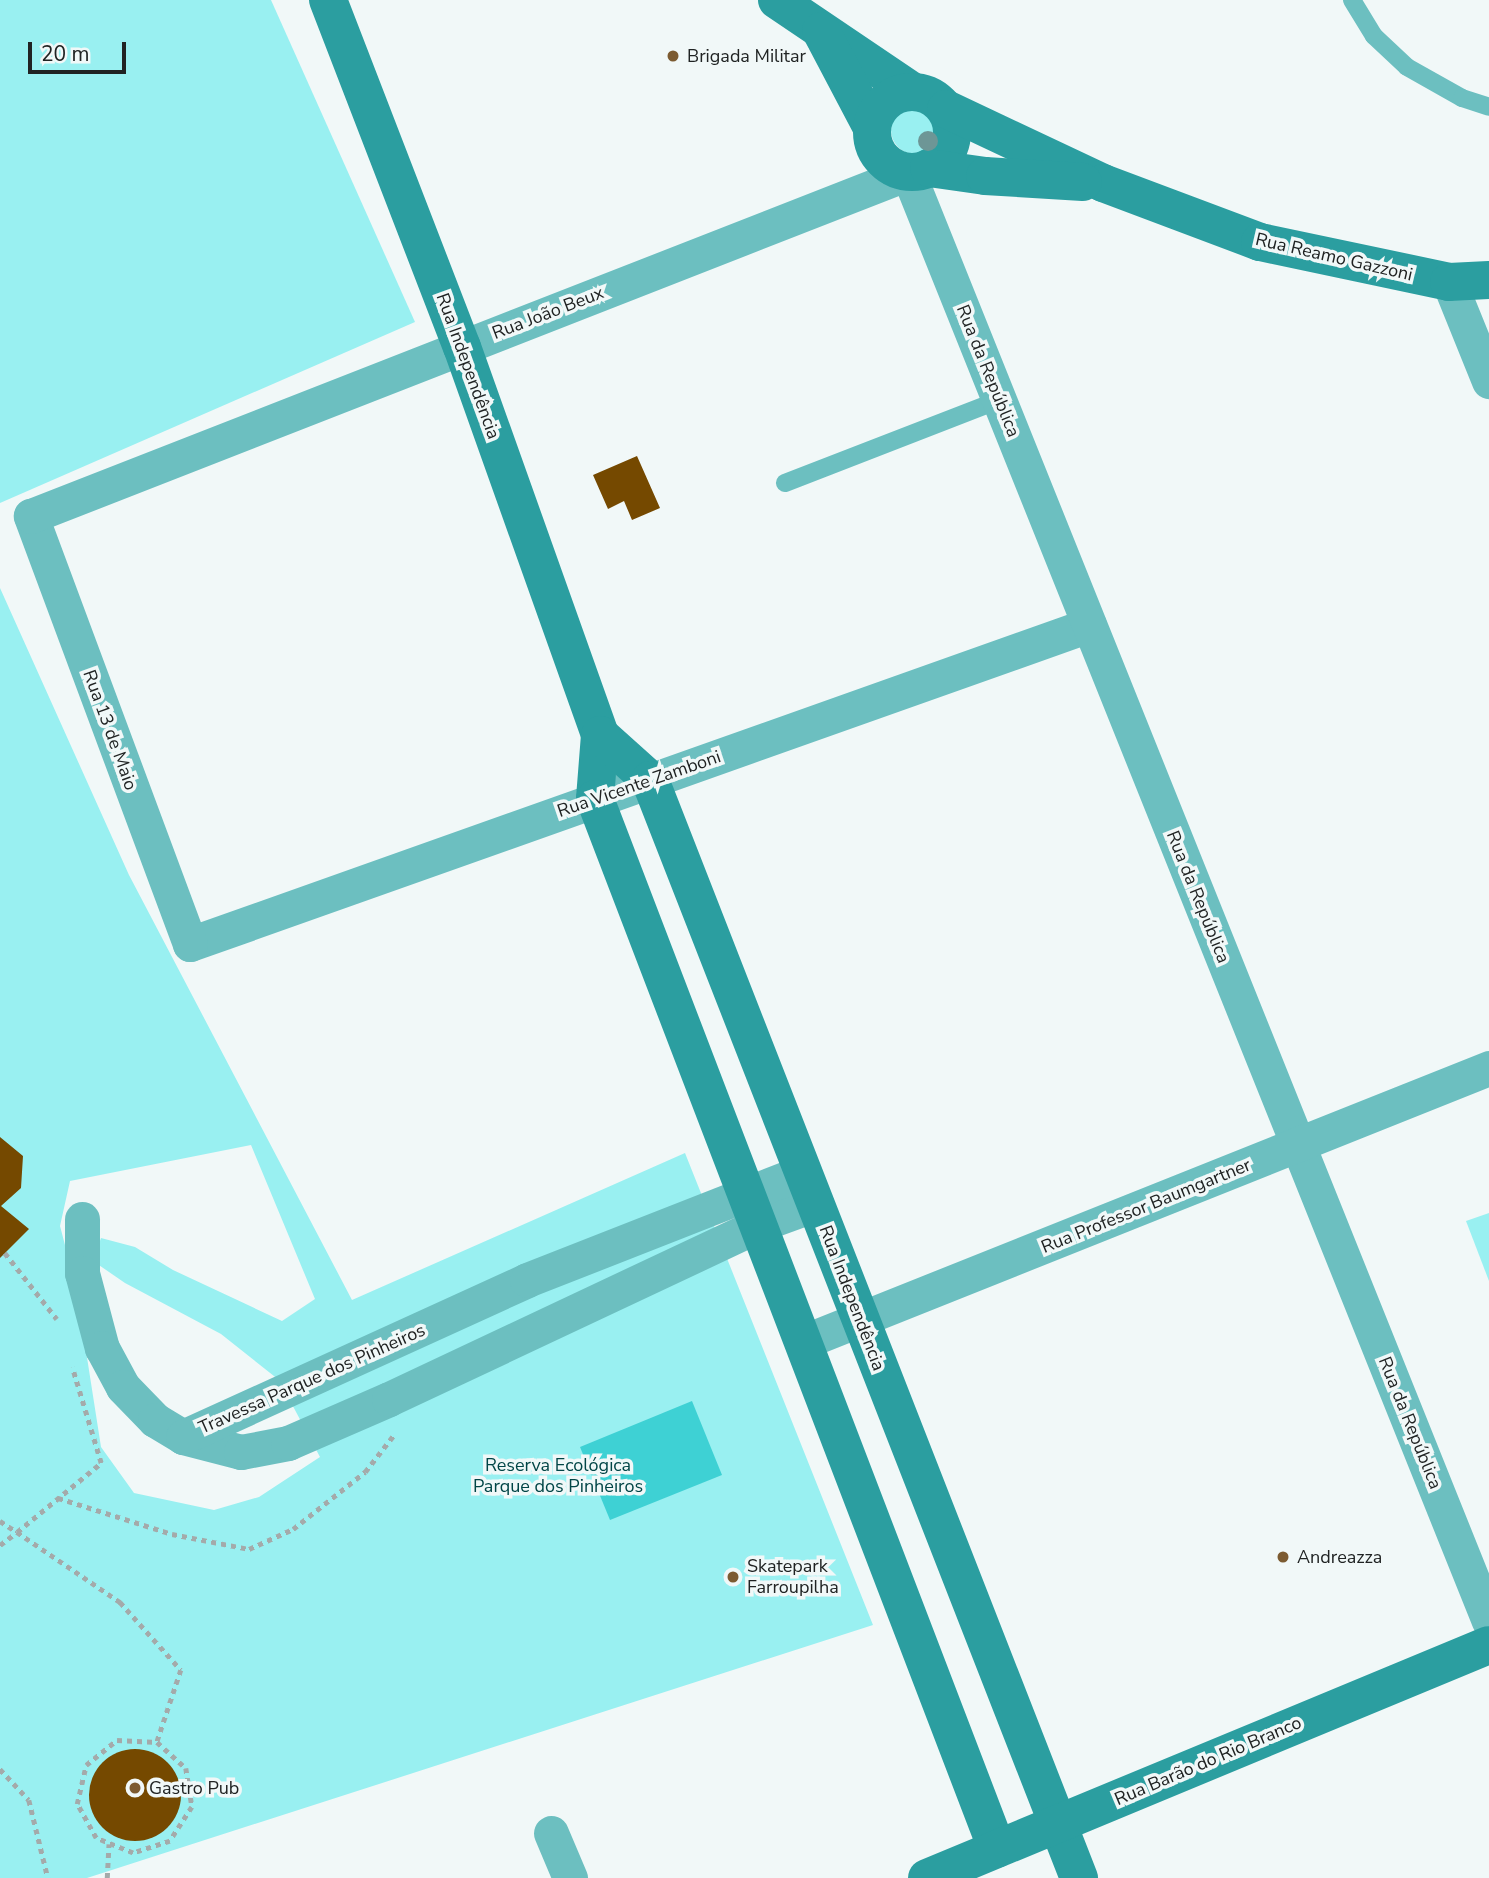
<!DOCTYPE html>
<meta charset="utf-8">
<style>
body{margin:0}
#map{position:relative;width:1489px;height:1878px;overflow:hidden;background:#f1f8f8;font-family:"Nunito Sans",sans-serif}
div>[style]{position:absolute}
.green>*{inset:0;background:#99f0f1}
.round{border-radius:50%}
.water>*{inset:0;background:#3ed1d4}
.building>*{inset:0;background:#754900}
.path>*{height:4.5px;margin-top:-2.25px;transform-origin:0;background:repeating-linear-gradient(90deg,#a4aaaa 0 5px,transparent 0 10px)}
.lane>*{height:18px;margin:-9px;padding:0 9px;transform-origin:9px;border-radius:9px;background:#6cbfc0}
.street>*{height:35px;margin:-17.5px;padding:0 17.5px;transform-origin:17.5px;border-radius:17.5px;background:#6cbfc0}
.secondary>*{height:38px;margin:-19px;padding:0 19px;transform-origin:19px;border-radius:19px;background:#2b9ea0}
.secondary>.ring{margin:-19px;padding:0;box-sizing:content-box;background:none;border:38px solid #2b9ea0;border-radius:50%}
.trees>*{width:20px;height:20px;margin:-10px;border-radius:50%;background:#6d9696}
.dots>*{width:19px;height:19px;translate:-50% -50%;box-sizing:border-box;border:4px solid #f1f8f8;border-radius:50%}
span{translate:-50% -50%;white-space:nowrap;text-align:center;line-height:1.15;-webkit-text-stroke:7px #f1f8f8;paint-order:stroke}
.poi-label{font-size:18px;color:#202323}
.left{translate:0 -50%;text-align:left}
.street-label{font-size:18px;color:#202323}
.park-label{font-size:18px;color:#014546}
.scale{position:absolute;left:28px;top:42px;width:98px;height:32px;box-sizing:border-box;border:4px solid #202323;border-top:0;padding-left:9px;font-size:21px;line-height:24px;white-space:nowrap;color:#202323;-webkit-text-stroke:5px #f1f8f8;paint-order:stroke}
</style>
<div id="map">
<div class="green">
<i style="clip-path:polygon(0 0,271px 0,415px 322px,0 503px)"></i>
<i class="round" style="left:891px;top:106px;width:48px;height:48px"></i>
<i style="clip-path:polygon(evenodd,0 588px,129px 875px,352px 1300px,685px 1153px,873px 1625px,87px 1878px,0 1878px,0 588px,251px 1145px,315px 1299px,282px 1321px,173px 1270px,135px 1247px,101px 1238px,93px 1261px,125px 1283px,221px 1334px,279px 1380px,320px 1457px,259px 1497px,214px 1510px,134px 1493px,101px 1447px,76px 1287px,60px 1226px,70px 1181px,251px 1145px)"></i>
<i style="clip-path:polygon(1489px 1213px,1489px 1281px,1466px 1221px)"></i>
</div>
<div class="water">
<i style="clip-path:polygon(692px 1401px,722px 1475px,610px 1520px,580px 1447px)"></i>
</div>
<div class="building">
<i style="clip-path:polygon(637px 456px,660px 508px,632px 520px,624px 501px,608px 509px,593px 475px)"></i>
<i style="clip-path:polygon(0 1137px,23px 1156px,21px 1188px,1px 1206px,29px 1229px,0 1258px)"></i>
<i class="round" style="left:89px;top:1749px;width:92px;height:92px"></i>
</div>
<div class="path">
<i style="left:5px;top:1253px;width:84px;rotate:51.8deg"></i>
<i style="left:58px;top:1498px;width:120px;rotate:17.5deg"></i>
<i style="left:172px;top:1534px;width:78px;rotate:11deg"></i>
<i style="left:249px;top:1549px;width:48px;rotate:-24.4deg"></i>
<i style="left:293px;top:1529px;width:92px;rotate:-38.4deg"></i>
<i style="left:365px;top:1472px;width:46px;rotate:-52.1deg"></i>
<i style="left:0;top:1521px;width:20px;rotate:33deg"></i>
<i style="left:17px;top:1532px;width:109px;rotate:-39.4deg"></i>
<i style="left:101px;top:1463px;width:100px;rotate:-106.8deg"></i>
<i style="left:0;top:1545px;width:21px;rotate:-37deg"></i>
<i style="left:17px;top:1532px;width:125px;rotate:34.2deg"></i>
<i style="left:120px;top:1602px;width:91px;rotate:48.1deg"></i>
<i style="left:181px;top:1670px;width:76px;rotate:108.4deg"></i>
<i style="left:117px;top:1740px;width:40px;rotate:2.9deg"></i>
<i style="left:157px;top:1742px;width:39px;rotate:42deg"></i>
<i style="left:186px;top:1768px;width:39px;rotate:81deg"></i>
<i style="left:192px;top:1807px;width:40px;rotate:122.9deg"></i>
<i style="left:170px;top:1841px;width:39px;rotate:162deg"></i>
<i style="left:133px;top:1853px;width:40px;rotate:-158deg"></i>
<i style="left:96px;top:1838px;width:39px;rotate:-119deg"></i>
<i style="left:77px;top:1804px;width:40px;rotate:-77deg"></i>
<i style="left:86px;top:1765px;width:40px;rotate:-39deg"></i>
<i style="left:0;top:1769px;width:42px;rotate:46.9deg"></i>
<i style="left:29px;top:1800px;width:80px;rotate:76.3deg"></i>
<i style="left:107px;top:1878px;width:34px;rotate:-87deg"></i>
</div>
<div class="lane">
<i style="left:1352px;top:0;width:42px;rotate:58.6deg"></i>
<i style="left:1374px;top:36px;width:45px;rotate:43.2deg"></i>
<i style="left:1407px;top:67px;width:63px;rotate:29.4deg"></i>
<i style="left:1462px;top:98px;width:28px;rotate:18deg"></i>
<i style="left:785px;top:483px;width:230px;rotate:-21.2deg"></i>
</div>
<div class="street">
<i style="left:1449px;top:282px;width:107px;rotate:68deg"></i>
<i style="left:1089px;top:625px;width:954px;rotate:160.46deg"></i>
<i style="left:190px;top:944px;width:457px;rotate:-110.4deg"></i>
<i style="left:31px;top:516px;width:942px;rotate:-21.36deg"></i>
<i style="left:908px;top:173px;width:1560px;rotate:68.14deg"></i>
<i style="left:82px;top:1219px;width:54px;rotate:90deg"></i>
<i style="left:82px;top:1273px;width:78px;rotate:75.1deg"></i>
<i style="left:102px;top:1348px;width:44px;rotate:61.7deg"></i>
<i style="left:123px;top:1387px;width:46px;rotate:45.9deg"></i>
<i style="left:155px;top:1420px;width:33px;rotate:31deg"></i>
<i style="left:183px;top:1437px;width:60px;rotate:14.5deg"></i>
<i style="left:241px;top:1452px;width:48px;rotate:-10.8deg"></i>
<i style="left:288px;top:1443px;width:110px;rotate:-23.5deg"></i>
<i style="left:389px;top:1399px;width:408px;rotate:-25.2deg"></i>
<i style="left:758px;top:1225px;width:62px;rotate:-19.9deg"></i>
<i style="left:803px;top:1342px;width:739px;rotate:-21.77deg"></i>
<i style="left:183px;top:1437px;width:378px;rotate:-24.5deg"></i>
<i style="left:527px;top:1280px;width:296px;rotate:-21.4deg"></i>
<i style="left:551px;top:1833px;width:49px;rotate:67.1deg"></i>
</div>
<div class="secondary">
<i style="left:328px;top:0;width:372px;rotate:68.9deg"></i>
<i style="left:462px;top:347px;width:412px;rotate:70.4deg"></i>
<i style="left:600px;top:735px;width:64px;rotate:94.5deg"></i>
<i style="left:595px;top:799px;width:1124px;rotate:69.05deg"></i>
<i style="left:777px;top:0;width:163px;rotate:34deg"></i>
<i style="left:821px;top:31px;width:107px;rotate:62.2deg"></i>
<i class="ring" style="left:872px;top:92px;width:42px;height:42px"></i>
<i style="left:946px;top:109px;width:174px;rotate:25.2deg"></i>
<i style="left:1103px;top:183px;width:168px;rotate:20.6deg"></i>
<i style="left:1260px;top:242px;width:193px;rotate:11.9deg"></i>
<i style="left:1449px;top:282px;width:40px;rotate:-2.9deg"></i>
<i style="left:929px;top:168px;width:57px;rotate:8.1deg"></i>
<i style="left:985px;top:176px;width:98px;rotate:3.5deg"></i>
<i style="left:600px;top:735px;width:67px;rotate:42deg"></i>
<i style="left:650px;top:780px;width:1179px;rotate:68.66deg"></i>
<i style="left:927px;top:1878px;width:608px;rotate:-22.52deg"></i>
</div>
<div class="trees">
<i style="left:928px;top:141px"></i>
</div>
<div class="dots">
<i style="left:673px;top:56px;background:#7c5b31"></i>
<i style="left:1283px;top:1557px;background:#7c5b31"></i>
<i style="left:733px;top:1577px;background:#7c5b31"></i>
<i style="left:135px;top:1788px;background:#7c5b31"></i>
</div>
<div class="poi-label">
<span class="left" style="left:687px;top:56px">Brigada Militar</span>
<span class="left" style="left:1297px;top:1557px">Andreazza</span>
<span class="left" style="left:747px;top:1577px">Skatepark<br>Farroupilha</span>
<span class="left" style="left:149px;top:1788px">Gastro Pub</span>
</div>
<div class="street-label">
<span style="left:1334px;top:257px;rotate:13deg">Rua Reamo Gazzoni</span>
<span style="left:548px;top:313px;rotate:-21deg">Rua João Beux</span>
<span style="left:468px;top:366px;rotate:70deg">Rua Independência</span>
<span style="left:988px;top:371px;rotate:68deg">Rua da República</span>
<span style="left:110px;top:730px;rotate:70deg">Rua 13 de Maio</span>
<span style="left:639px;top:784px;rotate:-19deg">Rua Vicente Zamboni</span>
<span style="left:1198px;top:897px;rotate:68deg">Rua da República</span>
<span style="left:1146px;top:1206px;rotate:-22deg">Rua Professor Baumgartner</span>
<span style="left:852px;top:1298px;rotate:69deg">Rua Independência</span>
<span style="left:312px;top:1379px;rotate:-24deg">Travessa Parque dos Pinheiros</span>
<span style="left:1410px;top:1423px;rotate:68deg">Rua da República</span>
<span style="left:1208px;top:1761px;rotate:-23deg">Rua Barão do Rio Branco</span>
</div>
<div class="park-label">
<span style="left:558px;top:1476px">Reserva Ecológica<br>Parque dos Pinheiros</span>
</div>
<div class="scale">20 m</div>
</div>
